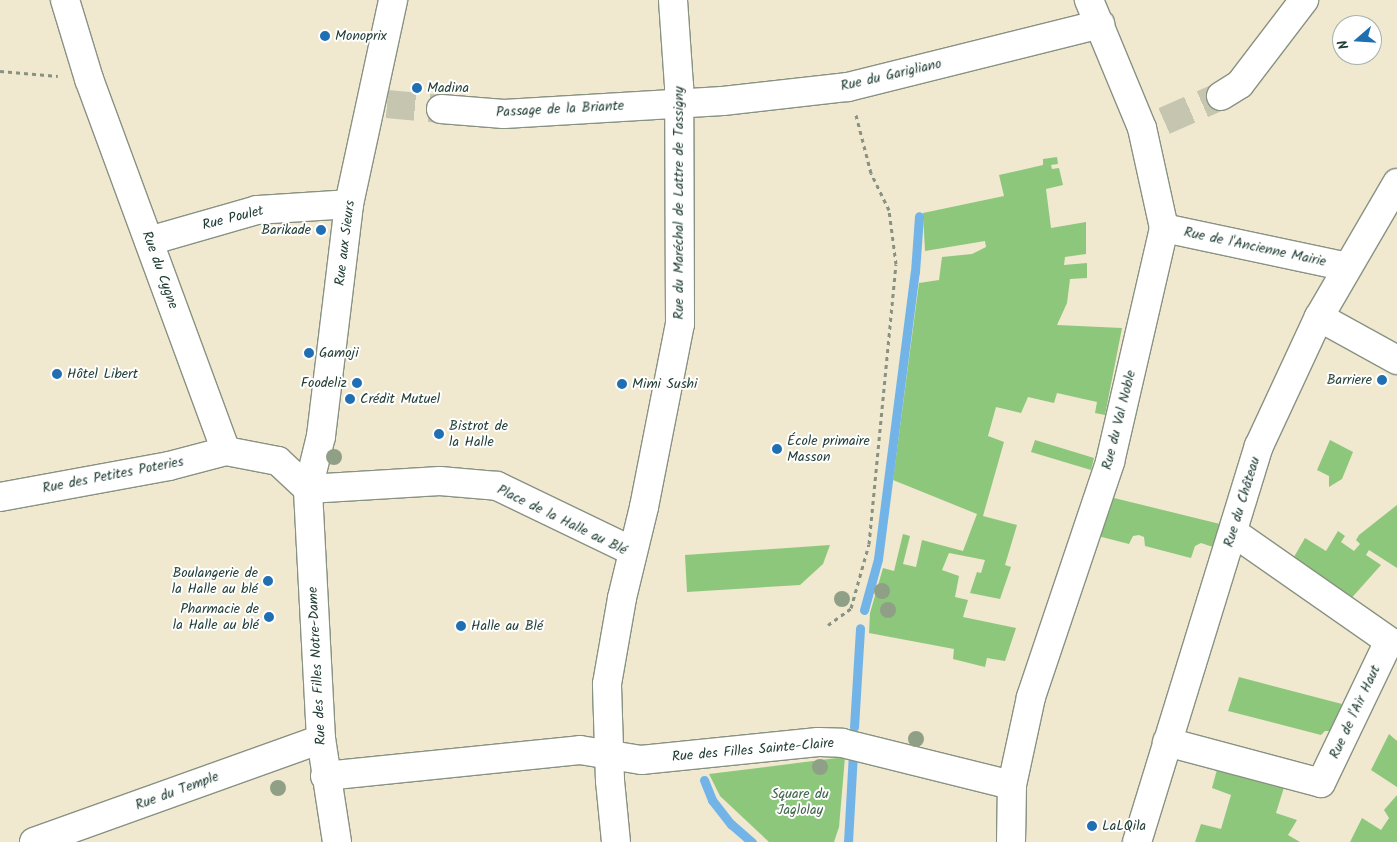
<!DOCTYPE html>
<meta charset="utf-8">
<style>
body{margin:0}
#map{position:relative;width:1397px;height:842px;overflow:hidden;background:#f0e8cf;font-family:Kalam,sans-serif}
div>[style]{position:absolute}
.green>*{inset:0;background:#8dc77c}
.stream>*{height:9px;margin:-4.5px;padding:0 4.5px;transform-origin:4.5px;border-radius:4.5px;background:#72b4e7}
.minor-tunnel>*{height:28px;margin-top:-14px;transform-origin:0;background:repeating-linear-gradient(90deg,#c6c6b0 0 28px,transparent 0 42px)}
.path>*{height:3px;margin-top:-1.5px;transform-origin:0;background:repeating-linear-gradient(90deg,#889282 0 4px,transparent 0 8px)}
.roads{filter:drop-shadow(1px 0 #889282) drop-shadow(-1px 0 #889282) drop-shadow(0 1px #889282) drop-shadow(0 -1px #889282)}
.minor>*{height:28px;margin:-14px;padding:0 14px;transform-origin:14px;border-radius:14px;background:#fff}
.trees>*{width:16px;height:16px;margin:-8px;border-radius:50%;background:#8fa086}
.dots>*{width:14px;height:14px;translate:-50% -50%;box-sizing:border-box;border:2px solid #fff;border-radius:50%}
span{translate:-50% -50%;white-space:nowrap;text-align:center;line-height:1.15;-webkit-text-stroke:4px #fff;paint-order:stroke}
.poi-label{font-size:14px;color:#1f3d34}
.left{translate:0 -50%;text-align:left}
.right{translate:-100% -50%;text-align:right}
.street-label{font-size:14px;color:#1f3d34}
.park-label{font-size:14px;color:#40664a}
.north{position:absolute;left:1332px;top:15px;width:50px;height:50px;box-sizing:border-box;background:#fff;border:1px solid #a5b1ae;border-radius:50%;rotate:251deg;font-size:14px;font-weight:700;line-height:20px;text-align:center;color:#1f3d34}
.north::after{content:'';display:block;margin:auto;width:18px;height:22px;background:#1f6fb2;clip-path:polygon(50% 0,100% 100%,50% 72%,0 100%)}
</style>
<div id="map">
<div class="green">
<i style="clip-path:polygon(1057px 157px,1058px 164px,1051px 165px,1052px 169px,1059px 168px,1063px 185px,1046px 189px,1051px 228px,1086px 222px,1086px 254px,1065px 257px,1064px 265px,1087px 263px,1087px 278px,1070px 279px,1067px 303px,1057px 325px,1122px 328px,1105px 415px,1095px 413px,1097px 402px,1057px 393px,1054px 403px,1028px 397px,1021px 413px,996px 407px,988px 436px,1004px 442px,983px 516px,1017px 525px,1005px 565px,1011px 567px,1000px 599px,970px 593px,977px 572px,981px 573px,985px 560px,949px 553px,942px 570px,959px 576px,955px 597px,968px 600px,963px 617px,1016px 628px,1005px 661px,987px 658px,985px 667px,953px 659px,954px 649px,869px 633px,870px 613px,883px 568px,894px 571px,903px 534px,910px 536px,903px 564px,916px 567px,922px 540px,963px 551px,977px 514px,893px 480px,919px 283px,939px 280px,942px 257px,972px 254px,986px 247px,985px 241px,925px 251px,923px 213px,1004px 196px,999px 175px,1043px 165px,1043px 159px)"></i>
<i style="clip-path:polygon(1035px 440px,1094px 458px,1091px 470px,1031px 452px)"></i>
<i style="clip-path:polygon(1330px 440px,1353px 452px,1342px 479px,1329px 487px,1329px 476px,1317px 470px)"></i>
<i style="clip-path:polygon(1110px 497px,1220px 524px,1213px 547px,1201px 543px,1195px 546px,1191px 558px,1145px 546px,1144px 537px,1139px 535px,1133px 536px,1129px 544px,1098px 536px)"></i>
<i style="clip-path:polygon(1397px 505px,1397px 568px,1369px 550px,1366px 555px,1381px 565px,1348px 602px,1291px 562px,1305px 538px,1326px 551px,1338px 531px,1345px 536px,1341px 542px,1354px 551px,1360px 544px,1356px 540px,1359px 535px)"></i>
<i style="clip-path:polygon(830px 545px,823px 564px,800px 585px,687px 592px,685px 555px)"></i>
<i style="clip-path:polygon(1239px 677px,1342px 704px,1332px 731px,1325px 731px,1321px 735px,1228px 711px)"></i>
<i style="clip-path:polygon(1389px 734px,1397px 741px,1397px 787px,1371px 770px)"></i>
<i style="clip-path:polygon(845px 757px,839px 827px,834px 842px,769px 842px,720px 796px,709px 774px)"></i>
<i style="clip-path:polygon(1219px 762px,1286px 781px,1276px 813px,1297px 820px,1288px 835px,1300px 842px,1195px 842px,1201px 824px,1221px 829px,1231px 795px,1212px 788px)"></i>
<i style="clip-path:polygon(1397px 795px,1397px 842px,1350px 842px,1362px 818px,1381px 830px,1389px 818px,1384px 810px)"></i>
</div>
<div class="stream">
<i style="left:864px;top:610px;width:53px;rotate:-74.6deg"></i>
<i style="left:878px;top:559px;width:289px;rotate:-82.7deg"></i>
<i style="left:915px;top:272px;width:56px;rotate:-85.9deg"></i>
<i style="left:854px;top:727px;width:99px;rotate:-86.5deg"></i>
<i style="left:704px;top:780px;width:22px;rotate:68deg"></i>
<i style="left:712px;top:800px;width:31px;rotate:52deg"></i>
<i style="left:731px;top:824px;width:28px;rotate:41deg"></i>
<i style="left:848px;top:842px;width:89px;rotate:-86.8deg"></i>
</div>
<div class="minor-tunnel">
<i style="left:387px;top:104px;width:54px;rotate:5.3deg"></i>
<i style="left:1164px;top:121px;width:62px;rotate:-23.7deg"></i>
</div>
<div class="path">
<i style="left:0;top:71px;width:58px;rotate:4.9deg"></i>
<i style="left:828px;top:625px;width:29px;rotate:-36deg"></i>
<i style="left:851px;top:608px;width:66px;rotate:-74.3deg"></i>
<i style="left:869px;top:544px;width:281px;rotate:-84.5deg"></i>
<i style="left:896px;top:264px;width:54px;rotate:-97.4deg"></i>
<i style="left:889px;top:210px;width:41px;rotate:-115.9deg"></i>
<i style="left:871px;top:173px;width:60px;rotate:-104.5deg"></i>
</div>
<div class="roads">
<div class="minor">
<i style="left:65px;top:0;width:83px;rotate:73.1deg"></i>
<i style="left:89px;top:79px;width:396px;rotate:69.8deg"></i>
<i style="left:226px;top:451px;width:53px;rotate:10.9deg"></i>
<i style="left:278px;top:461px;width:41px;rotate:43deg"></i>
<i style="left:1221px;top:96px;width:22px;rotate:-32deg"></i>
<i style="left:1240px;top:84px;width:106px;rotate:-52.7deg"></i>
<i style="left:441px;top:109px;width:63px;rotate:4.5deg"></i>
<i style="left:504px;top:114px;width:219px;rotate:-3.4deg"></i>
<i style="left:723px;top:101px;width:126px;rotate:-6.4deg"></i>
<i style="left:848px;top:87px;width:260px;rotate:-14deg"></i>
<i style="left:1164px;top:228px;width:187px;rotate:12deg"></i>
<i style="left:149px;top:241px;width:112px;rotate:-16deg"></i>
<i style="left:257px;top:210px;width:92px;rotate:-3.7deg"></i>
<i style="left:1319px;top:317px;width:89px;rotate:28.9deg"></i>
<i style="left:308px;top:489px;width:132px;rotate:-3.5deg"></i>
<i style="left:440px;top:481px;width:57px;rotate:5deg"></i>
<i style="left:497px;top:486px;width:150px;rotate:25.7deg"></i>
<i style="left:0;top:497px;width:172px;rotate:-10.4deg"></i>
<i style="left:169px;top:466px;width:59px;rotate:-14.7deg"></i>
<i style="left:1167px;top:742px;width:159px;rotate:14.9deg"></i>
<i style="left:1321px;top:783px;width:157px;rotate:-64.4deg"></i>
<i style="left:1389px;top:641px;width:190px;rotate:-145.1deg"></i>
<i style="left:325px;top:776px;width:256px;rotate:-5.8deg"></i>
<i style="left:580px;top:750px;width:62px;rotate:9.3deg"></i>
<i style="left:641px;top:760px;width:178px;rotate:-5.8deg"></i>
<i style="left:818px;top:742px;width:24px;rotate:2deg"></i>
<i style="left:842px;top:743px;width:175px;rotate:13.9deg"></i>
<i style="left:34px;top:842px;width:305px;rotate:-19.7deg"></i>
<i style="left:337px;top:842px;width:104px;rotate:-98.8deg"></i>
<i style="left:321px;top:739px;width:250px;rotate:-93deg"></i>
<i style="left:308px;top:489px;width:55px;rotate:-76.2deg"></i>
<i style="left:321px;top:436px;width:234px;rotate:-83.1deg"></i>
<i style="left:349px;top:204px;width:209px;rotate:-77.8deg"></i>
<i style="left:616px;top:842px;width:61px;rotate:-95.6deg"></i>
<i style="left:610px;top:781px;width:97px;rotate:-91.8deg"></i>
<i style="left:607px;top:684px;width:87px;rotate:-80.1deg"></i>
<i style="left:622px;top:598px;width:94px;rotate:-76.4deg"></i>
<i style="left:644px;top:507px;width:187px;rotate:-78.9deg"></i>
<i style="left:680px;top:324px;width:238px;rotate:-90.2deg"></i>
<i style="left:679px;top:86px;width:86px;rotate:-94deg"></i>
<i style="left:1011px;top:842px;width:57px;rotate:-89deg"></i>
<i style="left:1012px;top:785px;width:90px;rotate:-77.8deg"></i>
<i style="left:1031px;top:697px;width:248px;rotate:-71.4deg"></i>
<i style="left:1110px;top:462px;width:240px;rotate:-77deg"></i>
<i style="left:1164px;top:228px;width:102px;rotate:-102.4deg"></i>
<i style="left:1142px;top:128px;width:139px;rotate:-112.5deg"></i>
<i style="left:1137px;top:842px;width:414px;rotate:-72.9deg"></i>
<i style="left:1259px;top:446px;width:142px;rotate:-65.1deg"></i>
<i style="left:1319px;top:317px;width:155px;rotate:-59.8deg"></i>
</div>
</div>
<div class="trees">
<i style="left:334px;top:457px"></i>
<i style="left:882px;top:591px"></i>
<i style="left:842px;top:599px"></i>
<i style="left:888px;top:610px"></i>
<i style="left:916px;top:739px"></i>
<i style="left:820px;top:767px"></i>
<i style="left:278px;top:788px"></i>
</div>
<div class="dots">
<i style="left:325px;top:36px;background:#1f6fb2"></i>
<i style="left:417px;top:88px;background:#1f6fb2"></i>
<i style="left:321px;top:230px;background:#1f6fb2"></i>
<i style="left:309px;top:353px;background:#1f6fb2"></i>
<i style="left:57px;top:374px;background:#1f6fb2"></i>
<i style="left:1382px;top:380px;background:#1f6fb2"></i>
<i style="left:357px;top:383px;background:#1f6fb2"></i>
<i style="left:622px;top:384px;background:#1f6fb2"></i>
<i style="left:350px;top:399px;background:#1f6fb2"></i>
<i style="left:439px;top:434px;background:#1f6fb2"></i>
<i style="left:777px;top:449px;background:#1f6fb2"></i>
<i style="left:268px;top:581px;background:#1f6fb2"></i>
<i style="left:269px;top:617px;background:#1f6fb2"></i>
<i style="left:461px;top:626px;background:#1f6fb2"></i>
<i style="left:1092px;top:826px;background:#1f6fb2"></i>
</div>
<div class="poi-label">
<span class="left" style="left:335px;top:36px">Monoprix</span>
<span class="left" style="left:427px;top:88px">Madina</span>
<span class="right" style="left:311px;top:230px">Barikade</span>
<span class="left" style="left:319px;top:353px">Gamoji</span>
<span class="left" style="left:67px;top:374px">Hôtel Libert</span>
<span class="right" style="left:1372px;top:380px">Barriere</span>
<span class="right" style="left:347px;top:383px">Foodeliz</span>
<span class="left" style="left:632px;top:384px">Mimi Sushi</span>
<span class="left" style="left:360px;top:399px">Crédit Mutuel</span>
<span class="left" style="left:449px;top:434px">Bistrot de<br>la Halle</span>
<span class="left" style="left:787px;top:449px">École primaire<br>Masson</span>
<span class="right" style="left:258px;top:581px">Boulangerie de<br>la Halle au blé</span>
<span class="right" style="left:259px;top:617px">Pharmacie de<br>la Halle au blé</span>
<span class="left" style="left:471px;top:626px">Halle au Blé</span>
<span class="left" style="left:1102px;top:826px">LaLQila</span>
</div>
<div class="street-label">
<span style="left:891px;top:75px;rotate:-13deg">Rue du Garigliano</span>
<span style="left:560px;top:109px;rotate:-3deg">Passage de la Briante</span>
<span style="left:679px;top:203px;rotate:-90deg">Rue du Maréchal de Lattre de Tassigny</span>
<span style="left:233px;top:218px;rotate:-14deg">Rue Poulet</span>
<span style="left:345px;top:243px;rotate:-83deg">Rue aux Sieurs</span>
<span style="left:1255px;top:247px;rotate:12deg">Rue de l'Ancienne Mairie</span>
<span style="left:160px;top:270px;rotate:70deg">Rue du Cygne</span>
<span style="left:1119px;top:420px;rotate:-76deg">Rue du Val Noble</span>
<span style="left:113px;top:475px;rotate:-11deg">Rue des Petites Poteries</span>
<span style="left:1242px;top:502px;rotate:-73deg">Rue du Château</span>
<span style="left:562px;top:520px;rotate:26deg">Place de la Halle au Blé</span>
<span style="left:317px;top:666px;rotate:-93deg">Rue des Filles Notre-Dame</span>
<span style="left:1355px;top:712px;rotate:-65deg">Rue de l'Air Haut</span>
<span style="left:753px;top:750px;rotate:-5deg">Rue des Filles Sainte-Claire</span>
<span style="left:177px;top:791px;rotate:-20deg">Rue du Temple</span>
</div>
<div class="park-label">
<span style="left:800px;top:802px">Square du<br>Jaglolay</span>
</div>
<div class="north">N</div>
</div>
